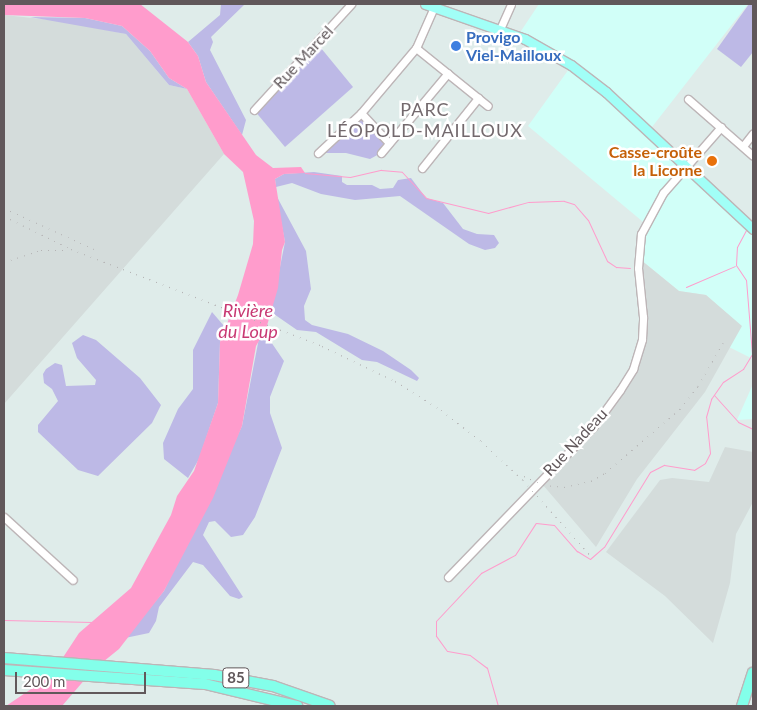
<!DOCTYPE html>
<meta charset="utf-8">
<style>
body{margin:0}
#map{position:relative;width:757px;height:710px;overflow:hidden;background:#dfecea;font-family:Lato,sans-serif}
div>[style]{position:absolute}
.commercial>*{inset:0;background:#d1fff8}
.industrial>*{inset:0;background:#d4dcdb}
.green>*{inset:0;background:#bdb9e6}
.water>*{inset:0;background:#ff9ccc}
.stream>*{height:1px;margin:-0.5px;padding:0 0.5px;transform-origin:0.5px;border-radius:0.5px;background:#ff9ccc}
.roads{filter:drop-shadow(1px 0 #bdb5b7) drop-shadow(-1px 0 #bdb5b7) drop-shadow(0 1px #bdb5b7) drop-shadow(0 -1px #bdb5b7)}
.minor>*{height:7px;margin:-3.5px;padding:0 3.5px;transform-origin:3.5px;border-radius:3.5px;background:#fff}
.major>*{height:9px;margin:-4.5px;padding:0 4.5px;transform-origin:4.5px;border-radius:4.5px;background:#a1fff7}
.highway>*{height:10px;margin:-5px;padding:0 5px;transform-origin:5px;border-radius:5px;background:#83ffea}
.rail>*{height:1px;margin-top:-0.5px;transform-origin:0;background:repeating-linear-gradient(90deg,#b4b3b4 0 1px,transparent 0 7px)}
.dots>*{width:14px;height:14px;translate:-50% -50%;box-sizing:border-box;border:2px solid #fff;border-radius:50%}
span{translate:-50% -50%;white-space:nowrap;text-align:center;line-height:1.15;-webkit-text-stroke:5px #fff;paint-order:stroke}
.shield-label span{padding:1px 4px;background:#fff;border:1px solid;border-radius:4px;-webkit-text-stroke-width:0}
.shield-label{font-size:15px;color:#61585b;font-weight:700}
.shop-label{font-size:16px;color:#366cbe;font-weight:700}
.left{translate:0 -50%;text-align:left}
.street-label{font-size:16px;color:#61585b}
.food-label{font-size:16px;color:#c56008;font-weight:700}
.right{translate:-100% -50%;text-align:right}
.neighbourhood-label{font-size:18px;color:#73696d;letter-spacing:1px}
.water-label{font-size:18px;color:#c83973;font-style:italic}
.frame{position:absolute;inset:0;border:5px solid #61585b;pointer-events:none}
.scale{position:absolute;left:15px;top:672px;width:131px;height:22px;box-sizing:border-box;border:2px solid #61585b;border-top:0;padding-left:6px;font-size:15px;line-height:18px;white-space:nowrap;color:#61585b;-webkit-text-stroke:4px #fff;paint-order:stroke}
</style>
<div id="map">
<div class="commercial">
<i style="clip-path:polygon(539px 4px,748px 4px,652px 127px,604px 88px,519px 34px)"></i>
<i style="clip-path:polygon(569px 69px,604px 95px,753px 236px,753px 359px,729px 347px,741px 326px,706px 295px,679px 291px,641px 260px,648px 226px,528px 126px)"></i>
<i style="clip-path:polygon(753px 384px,753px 419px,737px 420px)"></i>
</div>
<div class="industrial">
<i style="clip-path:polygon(4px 15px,61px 21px,126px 34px,169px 85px,187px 89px,224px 154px,4px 404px)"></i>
<i style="clip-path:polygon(641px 260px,679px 291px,706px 295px,742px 326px,705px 392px,637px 479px,596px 547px,543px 485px,597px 428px,636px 373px,647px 330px)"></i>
<i style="clip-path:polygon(725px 447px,753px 452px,753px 502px,736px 534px,730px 583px,713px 643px,665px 596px,606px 552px,660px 480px,672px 478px,709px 482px)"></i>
</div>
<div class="green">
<i style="clip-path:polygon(221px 4px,245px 4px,211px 37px,213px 42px,210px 50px,246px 120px,242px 135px,206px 82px,198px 56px,188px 42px,220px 15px)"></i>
<i style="clip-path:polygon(749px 4px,753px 4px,753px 52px,741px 67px,717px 49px)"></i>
<i style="clip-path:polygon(30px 17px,85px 18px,122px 26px,150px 51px,169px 78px,187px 89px,169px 85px,126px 34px)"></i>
<i style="clip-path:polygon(316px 42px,353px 87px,285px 147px,254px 110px)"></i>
<i style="clip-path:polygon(361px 113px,389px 143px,381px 153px,370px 159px,346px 153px,318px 153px)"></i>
<i style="clip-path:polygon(314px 172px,342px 176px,342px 182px,347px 185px,372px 185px,380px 189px,393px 188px,398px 180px,411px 178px,426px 198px,443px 203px,463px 229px,477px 234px,494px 235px,499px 243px,495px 248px,485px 250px,469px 244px,400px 196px,355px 200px,321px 194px,292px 183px,276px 187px,275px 179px,284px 174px)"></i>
<i style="clip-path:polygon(276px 195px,306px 251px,311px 289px,304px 306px,305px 320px,312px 325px,348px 334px,383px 351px,411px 370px,419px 378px,417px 381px,377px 362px,362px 360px,316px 332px,297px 330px,271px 312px,285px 242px)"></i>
<i style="clip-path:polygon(212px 312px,224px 326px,220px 342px,218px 403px,199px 459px,188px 478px,164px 459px,163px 443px,178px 409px,193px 389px,193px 350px)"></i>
<i style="clip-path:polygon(83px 335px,96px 340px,140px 378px,161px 405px,152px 423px,98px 476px,78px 470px,38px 432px,38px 425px,58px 401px,52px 389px,44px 383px,43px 374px,46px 369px,55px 363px,62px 365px,66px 386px,95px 385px,96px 380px,77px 358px,72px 343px)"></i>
<i style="clip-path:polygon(259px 338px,269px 339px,284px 361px,270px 397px,270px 413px,282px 448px,255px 517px,243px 535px,231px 537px,215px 521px,209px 522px,203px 535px,243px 597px,239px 599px,230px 596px,203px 565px,193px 562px,159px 607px,156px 621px,149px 633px,125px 638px,164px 591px,242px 426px)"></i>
</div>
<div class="water">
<i style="clip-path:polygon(4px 4px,140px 4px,188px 42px,198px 56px,206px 82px,256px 155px,273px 168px,301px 167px,305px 173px,284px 174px,275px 179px,285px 242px,282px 250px,278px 288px,266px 329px,256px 346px,242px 426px,213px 498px,164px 591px,119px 649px,93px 670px,62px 706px,6px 706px,40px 683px,60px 662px,79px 633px,131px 588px,171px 515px,177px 496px,194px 471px,218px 403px,220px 342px,238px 295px,253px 244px,254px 221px,243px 172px,224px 154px,187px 89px,169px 78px,150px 51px,122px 26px,85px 18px,4px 15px)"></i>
</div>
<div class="stream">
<i style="left:305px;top:173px;width:45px;rotate:5.1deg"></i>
<i style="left:350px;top:177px;width:32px;rotate:-13deg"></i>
<i style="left:381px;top:170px;width:21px;rotate:5deg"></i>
<i style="left:402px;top:172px;width:35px;rotate:47deg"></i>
<i style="left:426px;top:198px;width:64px;rotate:13.6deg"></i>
<i style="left:488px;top:213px;width:41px;rotate:-15.4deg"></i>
<i style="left:528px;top:202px;width:36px;rotate:-2deg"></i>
<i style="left:564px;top:201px;width:10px;rotate:17deg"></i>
<i style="left:574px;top:204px;width:21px;rotate:49deg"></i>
<i style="left:588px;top:220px;width:45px;rotate:65.1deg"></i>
<i style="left:607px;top:261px;width:11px;rotate:34deg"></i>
<i style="left:616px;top:267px;width:14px;rotate:4deg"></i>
<i style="left:736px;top:265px;width:18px;rotate:-87deg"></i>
<i style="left:737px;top:247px;width:21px;rotate:-62deg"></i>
<i style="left:686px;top:287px;width:53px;rotate:-23.2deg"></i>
<i style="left:714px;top:395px;width:36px;rotate:48deg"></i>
<i style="left:738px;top:422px;width:17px;rotate:25deg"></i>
<i style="left:4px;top:620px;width:88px;rotate:1.3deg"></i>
<i style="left:498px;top:706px;width:40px;rotate:-106deg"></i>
<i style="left:487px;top:668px;width:21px;rotate:-143deg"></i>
<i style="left:470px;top:655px;width:23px;rotate:-170deg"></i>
<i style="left:447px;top:651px;width:19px;rotate:-126deg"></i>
<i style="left:436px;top:636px;width:15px;rotate:-90deg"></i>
<i style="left:436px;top:621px;width:66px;rotate:-46.8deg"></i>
<i style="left:481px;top:573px;width:38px;rotate:-28deg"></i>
<i style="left:515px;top:555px;width:38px;rotate:-57deg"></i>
<i style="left:536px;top:523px;width:18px;rotate:6deg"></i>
<i style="left:554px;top:525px;width:35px;rotate:49deg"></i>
<i style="left:577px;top:551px;width:15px;rotate:32deg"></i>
<i style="left:590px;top:559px;width:18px;rotate:-41deg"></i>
<i style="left:604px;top:547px;width:88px;rotate:-58.5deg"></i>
<i style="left:650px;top:472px;width:16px;rotate:-27deg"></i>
<i style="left:664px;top:465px;width:30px;rotate:9deg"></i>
<i style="left:694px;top:470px;width:13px;rotate:-32deg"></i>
<i style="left:705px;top:463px;width:11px;rotate:-63deg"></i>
<i style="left:710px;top:453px;width:36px;rotate:-96deg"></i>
<i style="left:706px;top:417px;width:19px;rotate:-74deg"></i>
<i style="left:711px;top:399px;width:21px;rotate:-55deg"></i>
<i style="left:723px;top:382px;width:24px;rotate:-33deg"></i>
<i style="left:743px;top:369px;width:17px;rotate:-59deg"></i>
<i style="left:752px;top:354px;width:74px;rotate:-94.6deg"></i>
<i style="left:746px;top:280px;width:18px;rotate:-124deg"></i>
</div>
<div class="roads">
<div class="minor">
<i style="left:500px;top:29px;width:27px;rotate:-66deg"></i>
<i style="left:416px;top:48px;width:92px;rotate:38.9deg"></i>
<i style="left:688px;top:99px;width:86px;rotate:41.2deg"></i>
<i style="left:254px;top:110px;width:144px;rotate:-47.5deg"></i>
<i style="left:361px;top:113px;width:41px;rotate:47deg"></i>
<i style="left:743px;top:146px;width:16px;rotate:-52deg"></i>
<i style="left:318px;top:153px;width:59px;rotate:-42.9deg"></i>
<i style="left:361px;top:113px;width:85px;rotate:-49.8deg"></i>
<i style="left:416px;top:48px;width:45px;rotate:-66.3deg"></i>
<i style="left:381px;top:153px;width:104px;rotate:-50.1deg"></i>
<i style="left:422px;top:168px;width:90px;rotate:-51.3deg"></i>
<i style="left:4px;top:517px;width:93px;rotate:42.4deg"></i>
<i style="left:448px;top:577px;width:209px;rotate:-46deg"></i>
<i style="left:593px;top:427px;width:46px;rotate:-53.9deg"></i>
<i style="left:620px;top:390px;width:25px;rotate:-58deg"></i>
<i style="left:633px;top:369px;width:31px;rotate:-73deg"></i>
<i style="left:642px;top:339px;width:22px;rotate:-87deg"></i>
<i style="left:643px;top:317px;width:49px;rotate:-95.8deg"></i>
<i style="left:638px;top:268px;width:34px;rotate:-85deg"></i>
<i style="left:641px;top:234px;width:47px;rotate:-61.8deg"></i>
<i style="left:663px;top:193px;width:88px;rotate:-48.7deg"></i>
</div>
<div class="major">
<i style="left:425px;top:4px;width:106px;rotate:19.3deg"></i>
<i style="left:525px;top:39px;width:53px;rotate:29.5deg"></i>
<i style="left:571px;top:65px;width:44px;rotate:37.6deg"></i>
<i style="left:606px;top:92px;width:201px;rotate:43deg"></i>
</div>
<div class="highway">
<i style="left:4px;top:658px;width:211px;rotate:4.6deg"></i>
<i style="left:214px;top:675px;width:60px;rotate:10.6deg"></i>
<i style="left:273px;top:686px;width:60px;rotate:19.3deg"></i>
<i style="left:4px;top:670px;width:201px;rotate:4deg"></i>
<i style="left:205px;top:684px;width:95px;rotate:13.4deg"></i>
<i style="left:742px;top:706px;width:35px;rotate:-72deg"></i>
</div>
</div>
<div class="rail">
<i style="left:4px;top:208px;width:101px;rotate:24.5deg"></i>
<i style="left:4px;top:216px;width:75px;rotate:26.2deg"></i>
<i style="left:71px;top:249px;width:269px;rotate:21.1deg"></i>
<i style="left:322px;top:346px;width:81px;rotate:25.6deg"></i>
<i style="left:395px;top:381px;width:54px;rotate:32.2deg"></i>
<i style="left:441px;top:410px;width:51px;rotate:37.8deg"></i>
<i style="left:481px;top:441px;width:57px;rotate:42.9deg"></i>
<i style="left:523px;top:480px;width:101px;rotate:48.2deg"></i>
<i style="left:4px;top:262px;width:39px;rotate:-18deg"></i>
<i style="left:41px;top:250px;width:26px"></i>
<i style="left:524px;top:476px;width:21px;rotate:25deg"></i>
<i style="left:543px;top:485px;width:21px;rotate:5deg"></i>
<i style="left:564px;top:487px;width:28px;rotate:-13deg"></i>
<i style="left:591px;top:481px;width:16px;rotate:-30deg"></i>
<i style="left:605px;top:473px;width:99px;rotate:-40.5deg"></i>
<i style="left:680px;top:409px;width:29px;rotate:-52deg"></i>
<i style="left:698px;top:386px;width:50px;rotate:-59.8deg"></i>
</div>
<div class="dots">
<i style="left:456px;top:46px;background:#3f7fe0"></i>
<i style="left:712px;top:161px;background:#e8710a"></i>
</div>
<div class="shield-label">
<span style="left:236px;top:678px">85</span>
</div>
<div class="shop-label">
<span class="left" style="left:466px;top:46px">Provigo<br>Viel-Mailloux</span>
</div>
<div class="street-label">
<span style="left:303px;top:57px;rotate:-47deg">Rue Marcel</span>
<span style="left:575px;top:442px;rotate:-47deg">Rue Nadeau</span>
</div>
<div class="food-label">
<span class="right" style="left:702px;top:161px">Casse-croûte<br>la Licorne</span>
</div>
<div class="neighbourhood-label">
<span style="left:425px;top:120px">PARC<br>LÉOPOLD-MAILLOUX</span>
</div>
<div class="water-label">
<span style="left:248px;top:321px">Rivière<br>du Loup</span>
</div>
<div class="frame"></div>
<div class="scale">200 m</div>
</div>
